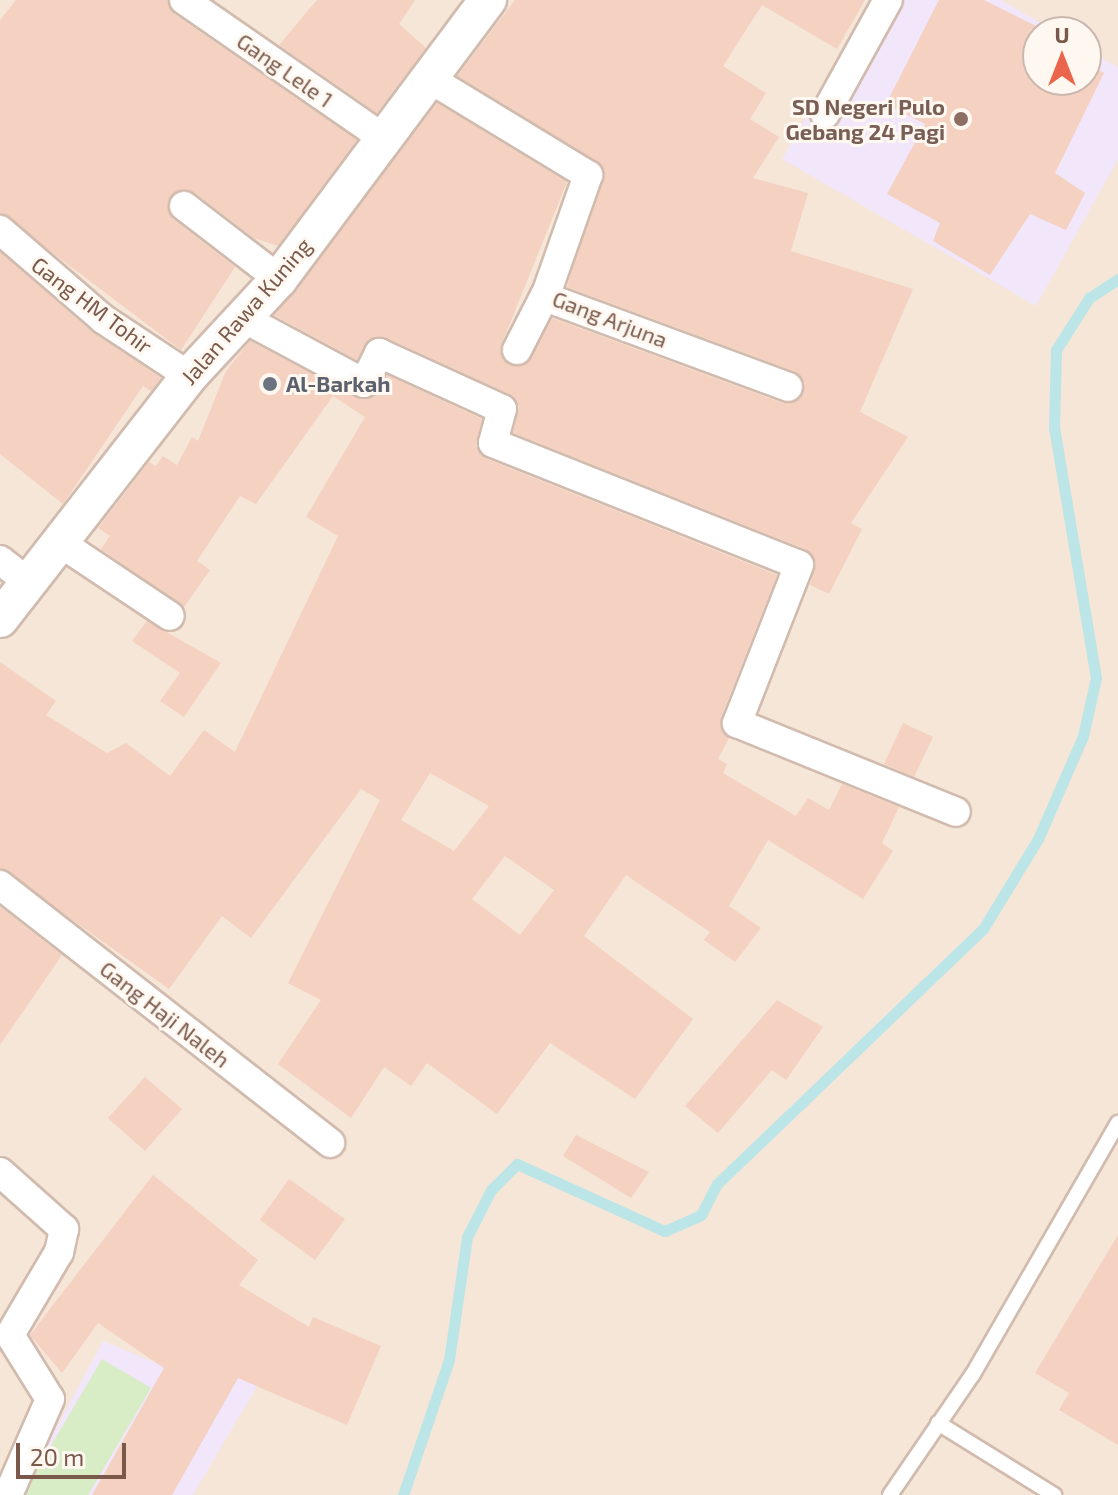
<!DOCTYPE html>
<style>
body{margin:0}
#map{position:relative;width:1118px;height:1495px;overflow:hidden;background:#fdf4e9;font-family:"Exo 2",sans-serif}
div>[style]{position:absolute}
.residential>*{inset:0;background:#f5e6d7}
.education>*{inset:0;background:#f1e6fa}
.green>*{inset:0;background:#d8ecc6}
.stream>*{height:11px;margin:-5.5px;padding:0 5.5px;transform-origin:5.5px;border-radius:5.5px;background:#bce5e8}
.building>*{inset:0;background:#f4d1c0}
.roads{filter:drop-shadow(2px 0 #d1bbae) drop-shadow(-2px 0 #d1bbae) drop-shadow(0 2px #d1bbae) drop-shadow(0 -2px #d1bbae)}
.service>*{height:14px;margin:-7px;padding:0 7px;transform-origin:7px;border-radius:7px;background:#fff}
.minor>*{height:28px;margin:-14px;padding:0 14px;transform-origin:14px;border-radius:14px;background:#fff}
.tertiary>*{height:36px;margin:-18px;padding:0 18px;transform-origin:18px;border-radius:18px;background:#fff}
.dots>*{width:22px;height:22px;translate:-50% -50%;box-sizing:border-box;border:4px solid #fff8f1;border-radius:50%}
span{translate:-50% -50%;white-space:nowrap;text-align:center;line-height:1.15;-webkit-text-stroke:6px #fff8f1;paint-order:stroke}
.street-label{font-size:22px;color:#7a594b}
.education-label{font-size:22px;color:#785e54;font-weight:700}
.right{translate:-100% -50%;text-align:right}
.worship-label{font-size:22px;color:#5b616d;font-weight:700}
.left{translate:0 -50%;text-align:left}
.north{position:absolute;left:1022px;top:16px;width:80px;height:80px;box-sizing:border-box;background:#fff8f1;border:2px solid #cab8af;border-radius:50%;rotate:0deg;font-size:22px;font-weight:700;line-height:32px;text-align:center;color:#7a594b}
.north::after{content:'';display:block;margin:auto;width:28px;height:36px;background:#ea654b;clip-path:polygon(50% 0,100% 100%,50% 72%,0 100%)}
.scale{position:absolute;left:16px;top:1443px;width:110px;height:36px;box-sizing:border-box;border:4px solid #7a594b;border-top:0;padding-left:10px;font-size:24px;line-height:28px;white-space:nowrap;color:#7a594b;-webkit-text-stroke:6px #fff8f1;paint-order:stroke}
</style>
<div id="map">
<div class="residential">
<i style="clip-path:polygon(evenodd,0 0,1118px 0,1118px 1495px,0 1495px,0 0,1038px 32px,1086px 32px,1086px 80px,1038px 80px,1038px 32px)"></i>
</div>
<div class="education">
<i style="clip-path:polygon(874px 0,1000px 0,1057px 32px,1038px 32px,1038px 80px,1086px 80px,1086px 49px,1118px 67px,1118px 159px,1036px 306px,782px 159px)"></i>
<i style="clip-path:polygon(103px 1341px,161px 1365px,269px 1366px,193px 1495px,20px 1495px)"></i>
</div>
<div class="green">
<i style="clip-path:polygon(102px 1359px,151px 1388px,88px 1495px,22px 1495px)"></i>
</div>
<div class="stream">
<i style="left:403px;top:1495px;width:143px;rotate:-71.2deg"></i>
<i style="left:449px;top:1360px;width:124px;rotate:-81.7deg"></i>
<i style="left:467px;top:1237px;width:53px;rotate:-62.9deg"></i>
<i style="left:491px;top:1190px;width:37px;rotate:-45deg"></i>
<i style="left:517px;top:1164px;width:162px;rotate:24.4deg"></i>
<i style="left:665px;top:1231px;width:39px;rotate:-24deg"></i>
<i style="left:701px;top:1215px;width:35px;rotate:-63deg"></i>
<i style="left:717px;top:1184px;width:368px;rotate:-43.8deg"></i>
<i style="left:983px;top:929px;width:105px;rotate:-58.6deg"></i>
<i style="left:1038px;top:839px;width:112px;rotate:-66.4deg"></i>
<i style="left:1083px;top:736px;width:59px;rotate:-77.4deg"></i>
<i style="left:1096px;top:678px;width:254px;rotate:-99.5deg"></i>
<i style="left:1054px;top:428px;width:78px;rotate:-88.5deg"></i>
<i style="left:1056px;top:350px;width:62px;rotate:-57.6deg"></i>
<i style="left:1089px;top:298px;width:35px;rotate:-33deg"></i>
</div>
<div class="building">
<i style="clip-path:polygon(16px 0,167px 0,174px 14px,357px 140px,278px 246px,254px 238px,194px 192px,171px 195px,173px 219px,235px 267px,181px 350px,0 213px,0 20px)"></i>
<i style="clip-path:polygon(317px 0,415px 0,399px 24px,426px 48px,377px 113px,279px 45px)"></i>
<i style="clip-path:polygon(515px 0,865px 0,837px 49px,762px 5px,723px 66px,766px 93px,750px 119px,779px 137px,753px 178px,808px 193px,791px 251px,913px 289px,860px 412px,908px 437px,851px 523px,862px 529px,829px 594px,810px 585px,816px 563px,805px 549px,513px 433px,519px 406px,509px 394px,385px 337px,369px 339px,357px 360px,274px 315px,437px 103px,567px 182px,502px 343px,509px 365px,527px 364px,552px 318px,782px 403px,799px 400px,805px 383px,794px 371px,567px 287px,603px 166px,457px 76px)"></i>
<i style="clip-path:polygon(939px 0,984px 0,1038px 27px,1038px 80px,1086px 80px,1086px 63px,1104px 73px,1055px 173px,1085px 193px,1066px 230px,1030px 214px,990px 275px,933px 241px,940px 223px,887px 194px,925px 124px,886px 104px)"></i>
<i style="clip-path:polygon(0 252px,92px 332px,161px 378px,151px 391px,143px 386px,63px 504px,0 454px)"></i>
<i style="clip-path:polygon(evenodd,250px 341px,357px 398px,374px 397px,387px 375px,482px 419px,476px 446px,487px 459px,777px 575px,721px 717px,729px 738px,718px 759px,727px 764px,723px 773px,796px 816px,808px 798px,829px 810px,842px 784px,899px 807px,882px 843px,893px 851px,863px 899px,768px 840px,729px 906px,761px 928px,735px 962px,704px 940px,710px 932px,626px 875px,584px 936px,693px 1019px,635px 1099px,550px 1043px,497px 1114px,427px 1063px,411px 1086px,384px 1067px,351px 1118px,278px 1064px,321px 1000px,288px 983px,380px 800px,361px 789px,251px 938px,222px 916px,169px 989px,0 868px,0 662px,56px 701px,46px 715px,107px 753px,126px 743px,170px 776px,204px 730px,235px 752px,338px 536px,306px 517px,365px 417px,333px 396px,256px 504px,240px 496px,197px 561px,210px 570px,184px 607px,101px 549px,110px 536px,98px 528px,149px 462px,156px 466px,163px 456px,177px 465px,192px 437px,198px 441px,226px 371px,250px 341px,430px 773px,489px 806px,454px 851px,401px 820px,430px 773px,250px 341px,505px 856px,554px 890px,520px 935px,472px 899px,505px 856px)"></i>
<i style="clip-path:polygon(147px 621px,221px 663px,184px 717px,160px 701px,180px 673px,132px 641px)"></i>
<i style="clip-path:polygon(903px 723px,933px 737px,914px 777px,884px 764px)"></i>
<i style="clip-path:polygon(0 907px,62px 955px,0 1045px)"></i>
<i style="clip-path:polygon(777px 1000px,823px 1027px,786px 1080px,772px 1070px,718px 1133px,685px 1106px)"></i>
<i style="clip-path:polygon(145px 1077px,182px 1109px,145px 1151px,108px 1118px)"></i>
<i style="clip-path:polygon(576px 1135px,649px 1172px,631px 1198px,563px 1156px)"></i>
<i style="clip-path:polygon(153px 1175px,258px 1260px,239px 1285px,309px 1327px,313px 1317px,381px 1346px,347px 1425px,238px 1378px,172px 1495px,92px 1495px,164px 1368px,98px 1323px,62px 1373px,30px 1335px)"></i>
<i style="clip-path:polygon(289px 1179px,345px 1219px,315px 1260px,260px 1220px)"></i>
<i style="clip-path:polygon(1118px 1235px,1118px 1445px,1059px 1410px,1069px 1393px,1035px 1373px)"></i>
</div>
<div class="roads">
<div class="service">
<i style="left:938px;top:1423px;width:137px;rotate:31.8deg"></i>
<i style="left:890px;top:1495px;width:147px;rotate:-55.6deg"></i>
<i style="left:973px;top:1374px;width:290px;rotate:-60deg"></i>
</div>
<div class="minor">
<i style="left:184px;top:0;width:246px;rotate:34.7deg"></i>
<i style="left:430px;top:79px;width:185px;rotate:31.3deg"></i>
<i style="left:588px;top:175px;width:129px;rotate:109.4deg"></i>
<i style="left:545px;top:297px;width:259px;rotate:20.3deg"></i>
<i style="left:825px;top:114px;width:130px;rotate:-61.1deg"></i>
<i style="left:184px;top:206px;width:120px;rotate:37.5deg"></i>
<i style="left:0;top:230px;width:136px;rotate:40.8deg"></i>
<i style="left:103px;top:319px;width:103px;rotate:33.5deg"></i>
<i style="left:243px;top:318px;width:137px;rotate:28.2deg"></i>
<i style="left:364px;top:383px;width:34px;rotate:-63deg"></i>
<i style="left:379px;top:353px;width:135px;rotate:24.5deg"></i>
<i style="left:502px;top:409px;width:35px;rotate:105deg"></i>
<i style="left:493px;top:443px;width:329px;rotate:21.7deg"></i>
<i style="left:799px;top:565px;width:170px;rotate:111.4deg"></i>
<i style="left:737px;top:723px;width:236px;rotate:22.1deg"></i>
<i style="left:517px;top:350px;width:62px;rotate:-63deg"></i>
<i style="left:59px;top:542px;width:133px;rotate:33.7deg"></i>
<i style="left:0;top:560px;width:36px;rotate:38deg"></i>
<i style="left:0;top:885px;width:419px;rotate:38deg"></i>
<i style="left:0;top:1172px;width:86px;rotate:41.7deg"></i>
<i style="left:64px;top:1229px;width:24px;rotate:102deg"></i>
<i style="left:59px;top:1252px;width:96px;rotate:120.6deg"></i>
<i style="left:10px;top:1335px;width:75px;rotate:58deg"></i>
<i style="left:50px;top:1399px;width:105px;rotate:113.6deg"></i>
</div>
<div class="tertiary">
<i style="left:0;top:619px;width:308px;rotate:-52.1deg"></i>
<i style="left:189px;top:376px;width:132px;rotate:-47.1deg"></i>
<i style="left:279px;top:279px;width:349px;rotate:-53.2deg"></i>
</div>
</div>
<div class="dots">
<i style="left:961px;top:119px;background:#8d6e63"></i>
<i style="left:270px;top:384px;background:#6b7280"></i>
</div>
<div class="street-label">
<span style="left:285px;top:70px;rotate:35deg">Gang Lele 1</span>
<span style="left:92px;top:305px;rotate:37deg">Gang HM Tohir</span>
<span style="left:246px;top:311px;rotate:-49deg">Jalan Rawa Kuning</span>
<span style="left:610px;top:319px;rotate:21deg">Gang Arjuna</span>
<span style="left:165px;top:1014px;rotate:38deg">Gang Haji Naleh</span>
</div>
<div class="education-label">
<span class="right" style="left:945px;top:119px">SD Negeri Pulo<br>Gebang 24 Pagi</span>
</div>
<div class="worship-label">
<span class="left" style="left:286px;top:384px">Al-Barkah</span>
</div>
<div class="north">U</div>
<div class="scale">20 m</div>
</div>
